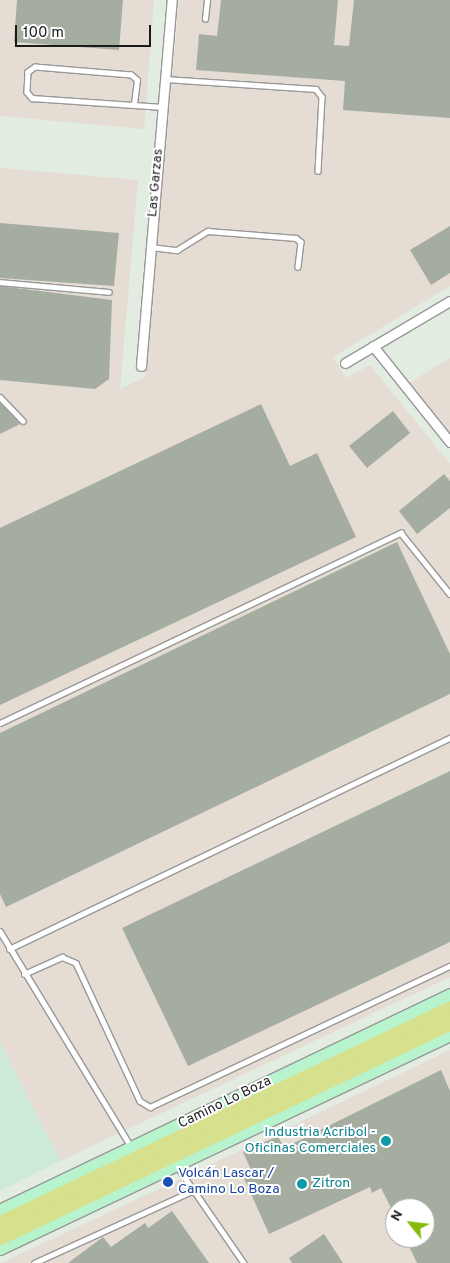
<!DOCTYPE html>
<meta charset="utf-8">
<style>
body{margin:0}
#map{position:relative;width:450px;height:1263px;overflow:hidden;background:#e2ece1;font-family:Overpass,sans-serif}
div>[style]{position:absolute}
.industrial>*{inset:0;background:#e5dcd4}
.farmland>*{inset:0;background:#cdead8}
.building>*{inset:0;background:#a5ada1}
.roads{filter:drop-shadow(1px 0 #989898) drop-shadow(-1px 0 #989898) drop-shadow(0 1px #989898) drop-shadow(0 -1px #989898)}
.lane>*{height:4.5px;margin:-2.25px;padding:0 2.25px;transform-origin:2.25px;border-radius:2.25px;background:#fff}
.street>*{height:9px;margin:-4.5px;padding:0 4.5px;transform-origin:4.5px;border-radius:4.5px;background:#fff}
.secondary>*{height:12px;margin:-6px;padding:0 6px;transform-origin:6px;border-radius:6px;background:#b7f4cd}
.highway>*{height:15px;margin:-7.5px;padding:0 7.5px;transform-origin:7.5px;border-radius:7.5px;background:#d6e08d}
.dots>*{width:14px;height:14px;translate:-50% -50%;box-sizing:border-box;border:2px solid #fff;border-radius:50%}
span{translate:-50% -50%;white-space:nowrap;text-align:center;line-height:1.15;-webkit-text-stroke:4px #fff;paint-order:stroke}
.street-label{font-size:14px;color:#1b1b1b}
.culture-label{font-size:14px;color:#0d838f}
.right{translate:-100% -50%;text-align:right}
.left{translate:0 -50%;text-align:left}
.transit-label{font-size:14px;color:#164399}
.north{position:absolute;left:385px;top:1198px;width:50px;height:50px;box-sizing:border-box;background:#fff;border:1px solid #a4a4a4;border-radius:50%;rotate:299deg;font-size:14px;font-weight:700;line-height:20px;text-align:center;color:#1b1b1b}
.north::after{content:'';display:block;margin:auto;width:18px;height:22px;background:#85ba0d;clip-path:polygon(50% 0,100% 100%,50% 72%,0 100%)}
.scale{position:absolute;left:15px;top:25px;width:136px;height:22px;box-sizing:border-box;border:2px solid #1b1b1b;border-top:0;padding-left:6px;font-size:15px;line-height:18px;white-space:nowrap;color:#1b1b1b;-webkit-text-stroke:4px #fff;paint-order:stroke}
</style>
<div id="map">
<div class="industrial">
<i style="clip-path:polygon(0 0,154px 0,144px 129px,0 116px)"></i>
<i style="clip-path:polygon(179px 0,450px 0,450px 286px,333px 357px,346px 378px,370px 365px,450px 464px,450px 977px,60px 1161px,0 1042px,0 168px,138px 180px,120px 389px,145px 377px)"></i>
<i style="clip-path:polygon(450px 358px,450px 434px,409px 383px)"></i>
<i style="clip-path:polygon(evenodd,450px 1050px,450px 1263px,1px 1263px,212px 1164px,450px 1050px,395px 1208px,425px 1208px,425px 1238px,395px 1238px,395px 1208px)"></i>
</div>
<div class="farmland">
<i style="clip-path:polygon(0 1042px,60px 1161px,0 1191px)"></i>
</div>
<div class="building">
<i style="clip-path:polygon(17px 0,123px 0,119px 50px,14px 42px)"></i>
<i style="clip-path:polygon(221px 0,338px 0,334px 45px,349px 46px,354px 0,450px 0,450px 118px,343px 110px,345px 81px,196px 70px,199px 34px,217px 36px)"></i>
<i style="clip-path:polygon(0 223px,119px 233px,114px 286px,0 278px)"></i>
<i style="clip-path:polygon(450px 226px,450px 273px,431px 285px,410px 250px)"></i>
<i style="clip-path:polygon(0 286px,112px 300px,109px 379px,95px 389px,0 380px)"></i>
<i style="clip-path:polygon(0 403px,20px 424px,0 434px)"></i>
<i style="clip-path:polygon(261px 404px,290px 466px,317px 453px,356px 537px,0 705px,0 528px)"></i>
<i style="clip-path:polygon(393px 411px,410px 433px,367px 468px,349px 446px)"></i>
<i style="clip-path:polygon(444px 474px,450px 481px,450px 508px,417px 534px,399px 511px)"></i>
<i style="clip-path:polygon(397px 542px,450px 654px,450px 694px,6px 907px,0 894px,0 733px)"></i>
<i style="clip-path:polygon(450px 771px,450px 942px,188px 1066px,122px 928px)"></i>
<i style="clip-path:polygon(441px 1070px,450px 1091px,450px 1263px,417px 1263px,405px 1238px,425px 1238px,425px 1208px,391px 1208px,381px 1188px,372px 1193px,370px 1187px,269px 1234px,243px 1176px,252px 1172px,243px 1152px,278px 1136px,284px 1148px)"></i>
<i style="clip-path:polygon(172px 1211px,209px 1263px,68px 1263px,103px 1237px,111px 1247px,145px 1223px,148px 1228px)"></i>
<i style="clip-path:polygon(324px 1234px,343px 1263px,292px 1263px,289px 1258px)"></i>
</div>
<div class="roads">
<div class="lane">
<i style="left:205px;top:19px;width:19px;rotate:-84deg"></i>
<i style="left:165px;top:79px;width:151px;rotate:3.8deg"></i>
<i style="left:316px;top:89px;width:10px;rotate:53deg"></i>
<i style="left:322px;top:97px;width:74px;rotate:93.1deg"></i>
<i style="left:134px;top:104px;width:24px;rotate:-83deg"></i>
<i style="left:137px;top:80px;width:8px;rotate:-140deg"></i>
<i style="left:131px;top:75px;width:96px;rotate:-175.2deg"></i>
<i style="left:35px;top:67px;width:9px;rotate:144deg"></i>
<i style="left:28px;top:72px;width:20px;rotate:93deg"></i>
<i style="left:27px;top:92px;width:8px;rotate:50deg"></i>
<i style="left:32px;top:98px;width:131px;rotate:3.9deg"></i>
<i style="left:151px;top:247px;width:26px;rotate:7deg"></i>
<i style="left:177px;top:250px;width:36px;rotate:-32deg"></i>
<i style="left:208px;top:231px;width:88px;rotate:4.5deg"></i>
<i style="left:296px;top:238px;width:6px;rotate:39deg"></i>
<i style="left:301px;top:242px;width:25px;rotate:97deg"></i>
<i style="left:0;top:282px;width:109px;rotate:5.2deg"></i>
<i style="left:0;top:397px;width:33px;rotate:46deg"></i>
<i style="left:0;top:723px;width:444px;rotate:-25.4deg"></i>
<i style="left:401px;top:533px;width:78px;rotate:51.2deg"></i>
<i style="left:0;top:931px;width:254px;rotate:58.7deg"></i>
<i style="left:9px;top:949px;width:489px;rotate:-25.6deg"></i>
<i style="left:24px;top:974px;width:42px;rotate:-24.1deg"></i>
<i style="left:62px;top:957px;width:15px;rotate:23deg"></i>
<i style="left:76px;top:963px;width:152px;rotate:65.1deg"></i>
<i style="left:140px;top:1101px;width:12px;rotate:31deg"></i>
<i style="left:150px;top:1107px;width:331px;rotate:-25.2deg"></i>
<i style="left:177px;top:1166px;width:118px;rotate:55.4deg"></i>
<i style="left:34px;top:1263px;width:176px;rotate:-24.5deg"></i>
</div>
<div class="street">
<i style="left:373px;top:346px;width:123px;rotate:51.3deg"></i>
<i style="left:345px;top:363px;width:122px;rotate:-30.6deg"></i>
<i style="left:141px;top:366px;width:367px;rotate:-85.2deg"></i>
</div>
<div class="secondary">
<i style="left:0;top:1211px;width:499px;rotate:-25.6deg"></i>
<i style="left:0;top:1249px;width:498px;rotate:-25.4deg"></i>
</div>
<div class="highway">
<i style="left:0;top:1223px;width:499px;rotate:-25.5deg"></i>
<i style="left:0;top:1237px;width:499px;rotate:-25.5deg"></i>
</div>
</div>
<div class="dots">
<i style="left:386px;top:1141px;background:#0f9aa8"></i>
<i style="left:168px;top:1182px;background:#1a4fb4"></i>
<i style="left:302px;top:1184px;background:#0f9aa8"></i>
</div>
<div class="street-label">
<span style="left:156px;top:183px;rotate:-85deg">Las Garzas</span>
<span style="left:225px;top:1103px;rotate:-26deg">Camino Lo Boza</span>
</div>
<div class="culture-label">
<span class="right" style="left:376px;top:1141px">Industria Acribol -<br>Oficinas Comerciales</span>
<span class="left" style="left:312px;top:1184px">Zitron</span>
</div>
<div class="transit-label">
<span class="left" style="left:178px;top:1182px">Volcán Lascar /<br>Camino Lo Boza</span>
</div>
<div class="north">N</div>
<div class="scale">100 m</div>
</div>
